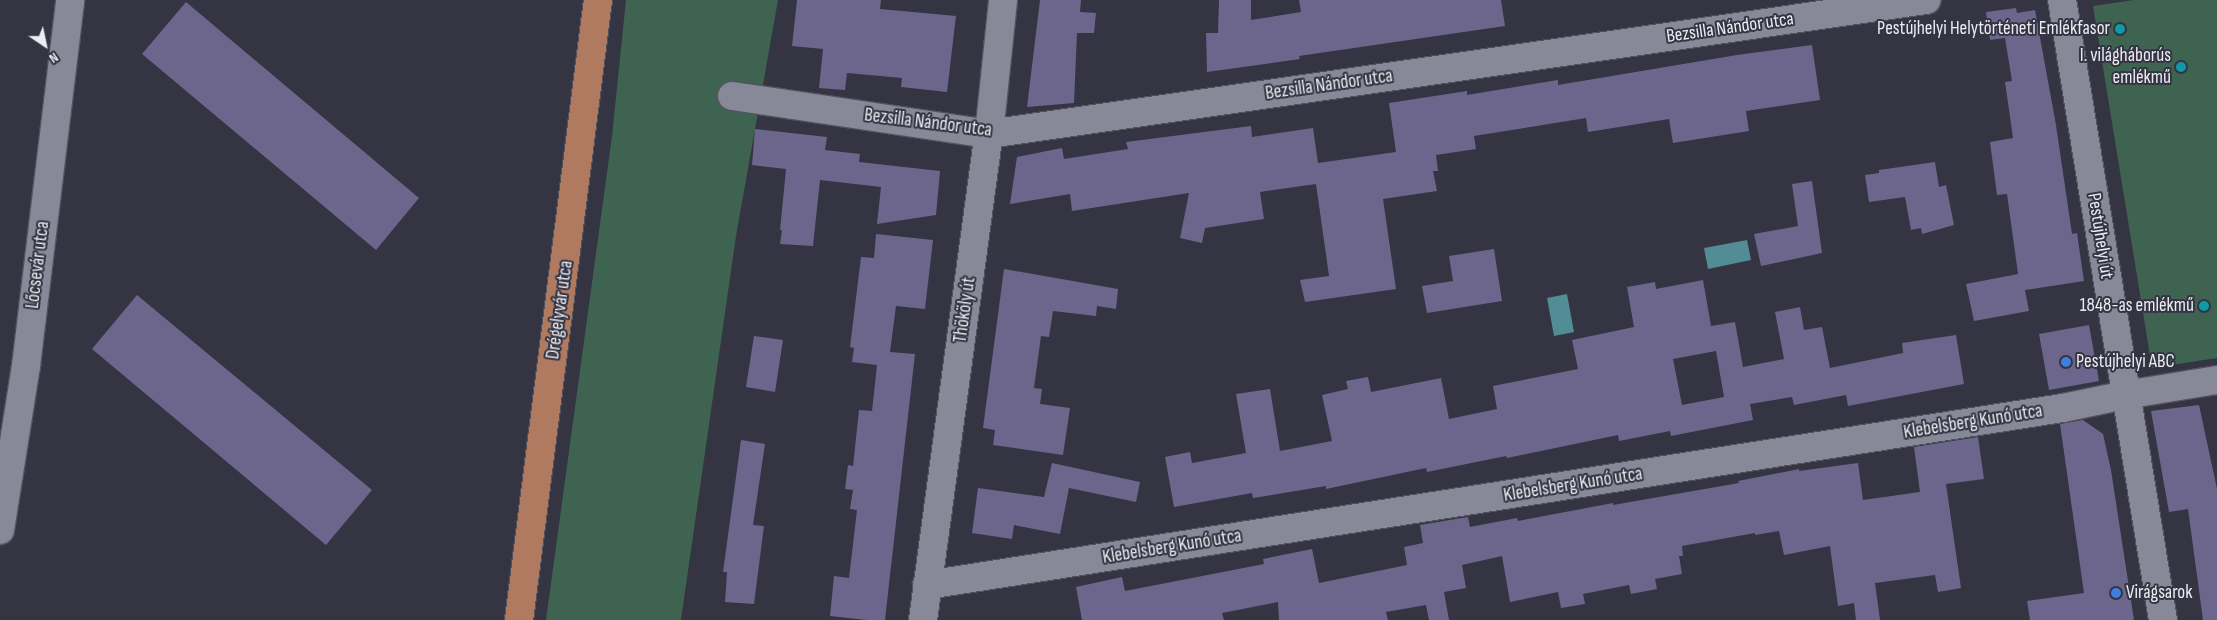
<!DOCTYPE html>
<meta charset="utf-8">
<style>
body{margin:0}
#map{position:relative;width:2217px;height:620px;overflow:hidden;background:#343442;font-family:"Sofia Sans Condensed",sans-serif}
div>[style]{position:absolute}
.green>*{inset:0;background:#3e6350}
.water>*{inset:0;background:#528c95}
.building>*{inset:0;background:#6c668d}
.roads{filter:drop-shadow(1px 0 #52525d) drop-shadow(-1px 0 #52525d) drop-shadow(0 1px #52525d) drop-shadow(0 -1px #52525d)}
.minor>*{height:28px;margin:-14px;padding:0 14px;transform-origin:14px;border-radius:14px;background:#878898}
.major>*{height:28px;margin:-14px;padding:0 14px;transform-origin:14px;border-radius:14px;background:#b07a61}
.dots>*{width:14px;height:14px;translate:-50% -50%;box-sizing:border-box;border:2px solid #343442;border-radius:50%}
span{translate:-50% -50%;white-space:nowrap;text-align:center;line-height:1.15;-webkit-text-stroke:4px #343442;paint-order:stroke}
.street-label{font-size:19px;color:#ececf5}
.poi-label{font-size:19px;color:#ececf5}
.right{translate:-100% -50%;text-align:right}
.left{translate:0 -50%;text-align:left}
.north{position:absolute;left:20px;top:20px;width:50px;height:50px;-webkit-text-stroke:4px #343442;paint-order:stroke;rotate:146deg;font-size:14px;font-weight:700;line-height:20px;text-align:center;color:#ececf5}
.north::after{content:'';display:block;margin:auto;width:18px;height:22px;background:#ececf5;clip-path:polygon(50% 0,100% 100%,50% 72%,0 100%)}
</style>
<div id="map">
<div class="green">
<i style="clip-path:polygon(626px 0,778px 0,736px 236px,681px 620px,546px 620px,612px 136px)"></i>
<i style="clip-path:polygon(2134px 0,2217px 0,2217px 358px,2152px 368px,2093px 6px)"></i>
</div>
<div class="water">
<i style="clip-path:polygon(1747px 240px,1751px 260px,1708px 269px,1704px 248px)"></i>
<i style="clip-path:polygon(1567px 294px,1574px 332px,1554px 336px,1547px 298px)"></i>
</div>
<div class="building">
<i style="clip-path:polygon(797px 0,881px 0,880px 9px,956px 16px,947px 92px,901px 87px,902px 78px,847px 73px,845px 90px,819px 88px,823px 49px,792px 46px)"></i>
<i style="clip-path:polygon(1040px 0,1081px 0,1080px 12px,1096px 13px,1094px 33px,1077px 33px,1074px 103px,1027px 107px)"></i>
<i style="clip-path:polygon(1219px 0,1251px 0,1251px 20px,1301px 12px,1299px 0,1501px 0,1505px 26px,1299px 56px,1300px 59px,1207px 72px,1206px 33px,1218px 33px)"></i>
<i style="clip-path:polygon(186px 2px,419px 198px,376px 250px,142px 54px)"></i>
<i style="clip-path:polygon(2016px 8px,2017px 13px,2035px 10px,2056px 125px,2072px 234px,2077px 233px,2084px 281px,2025px 290px,2029px 311px,1974px 321px,1966px 284px,2018px 274px,2007px 194px,1997px 195px,1990px 142px,2013px 138px,2005px 82px,2012px 81px,2005px 38px,1990px 40px,1986px 12px)"></i>
<i style="clip-path:polygon(1812px 45px,1820px 100px,1746px 111px,1749px 131px,1673px 143px,1669px 119px,1588px 132px,1586px 118px,1474px 136px,1476px 149px,1436px 155px,1438px 171px,1433px 171px,1437px 191px,1383px 199px,1396px 289px,1305px 302px,1300px 280px,1329px 276px,1316px 184px,1260px 192px,1264px 219px,1205px 228px,1202px 243px,1180px 238px,1189px 193px,1072px 211px,1070px 194px,1010px 204px,1017px 157px,1062px 148px,1064px 159px,1128px 149px,1126px 142px,1251px 126px,1252px 137px,1313px 128px,1318px 163px,1396px 152px,1389px 103px,1467px 91px,1467px 95px,1558px 80px,1558px 85px,1737px 55px)"></i>
<i style="clip-path:polygon(755px 129px,827px 137px,825px 150px,860px 154px,859px 162px,940px 171px,936px 215px,877px 224px,881px 187px,820px 180px,813px 246px,780px 244px,782px 230px,780px 230px,786px 169px,752px 165px)"></i>
<i style="clip-path:polygon(1935px 162px,1939px 187px,1946px 185px,1954px 225px,1922px 234px,1921px 228px,1911px 230px,1905px 197px,1869px 202px,1865px 175px,1879px 173px,1879px 170px)"></i>
<i style="clip-path:polygon(1812px 181px,1822px 253px,1761px 266px,1754px 234px,1798px 226px,1792px 184px)"></i>
<i style="clip-path:polygon(876px 234px,933px 240px,925px 309px,896px 306px,890px 352px,915px 354px,885px 620px,867px 620px,830px 616px,834px 576px,849px 578px,857px 510px,850px 509px,853px 490px,845px 489px,848px 465px,853px 466px,859px 410px,872px 411px,877px 365px,852px 362px,854px 348px,850px 347px,861px 257px,874px 258px)"></i>
<i style="clip-path:polygon(1494px 249px,1502px 301px,1427px 313px,1422px 286px,1453px 281px,1449px 256px)"></i>
<i style="clip-path:polygon(1004px 269px,1118px 289px,1116px 309px,1097px 306px,1096px 316px,1053px 311px,1049px 337px,1041px 336px,1034px 388px,1042px 389px,1040px 404px,1070px 408px,1063px 455px,993px 445px,995px 430px,983px 428px)"></i>
<i style="clip-path:polygon(evenodd,1703px 280px,1711px 326px,1735px 322px,1743px 367px,1784px 359px,1775px 312px,1800px 307px,1804px 330px,1822px 327px,1830px 368px,1903px 353px,1902px 343px,1956px 335px,1964px 384px,1848px 406px,1846px 395px,1794px 405px,1792px 397px,1750px 404px,1753px 420px,1671px 436px,1670px 431px,1619px 441px,1618px 435px,1507px 458px,1506px 456px,1427px 472px,1426px 468px,1326px 489px,1326px 486px,1253px 498px,1252px 493px,1174px 507px,1165px 457px,1190px 452px,1192px 463px,1246px 453px,1236px 394px,1270px 389px,1280px 451px,1332px 441px,1322px 395px,1348px 389px,1346px 381px,1368px 377px,1371px 392px,1441px 378px,1449px 419px,1497px 409px,1493px 386px,1578px 369px,1572px 340px,1634px 327px,1627px 287px,1655px 282px,1656px 289px,1703px 280px,1716px 351px,1724px 397px,1682px 405px,1673px 359px,1716px 351px)"></i>
<i style="clip-path:polygon(137px 295px,372px 490px,326px 545px,92px 349px)"></i>
<i style="clip-path:polygon(2089px 325px,2099px 381px,2049px 390px,2039px 334px)"></i>
<i style="clip-path:polygon(754px 336px,783px 340px,775px 392px,746px 387px)"></i>
<i style="clip-path:polygon(2199px 405px,2217px 489px,2217px 620px,2203px 620px,2188px 509px,2169px 512px,2151px 411px)"></i>
<i style="clip-path:polygon(2083px 420px,2103px 434px,2111px 470px,2134px 620px,2030px 620px,2027px 601px,2084px 593px,2060px 424px)"></i>
<i style="clip-path:polygon(1978px 437px,1984px 479px,1946px 484px,1961px 588px,1938px 592px,1935px 575px,1875px 583px,1880px 620px,1856px 620px,1854px 603px,1838px 606px,1830px 546px,1784px 555px,1779px 531px,1755px 535px,1755px 533px,1682px 546px,1683px 556px,1679px 556px,1682px 574px,1655px 579px,1657px 589px,1631px 594px,1629px 585px,1583px 594px,1585px 604px,1561px 608px,1558px 592px,1510px 602px,1502px 556px,1462px 565px,1466px 588px,1444px 592px,1449px 620px,1429px 620px,1426px 605px,1386px 612px,1388px 620px,1279px 620px,1278px 602px,1222px 613px,1224px 620px,1082px 620px,1076px 587px,1122px 577px,1125px 591px,1264px 564px,1263px 559px,1312px 549px,1319px 583px,1407px 565px,1404px 547px,1423px 543px,1420px 525px,1468px 517px,1470px 527px,1517px 518px,1518px 521px,1613px 503px,1613px 505px,1739px 483px,1738px 481px,1799px 469px,1799px 471px,1858px 463px,1863px 500px,1920px 492px,1914px 447px)"></i>
<i style="clip-path:polygon(741px 440px,765px 444px,753px 525px,764px 526px,754px 604px,725px 602px,727px 572px,723px 572px)"></i>
<i style="clip-path:polygon(1052px 463px,1140px 482px,1136px 502px,1069px 488px,1060px 534px,1014px 525px,1012px 539px,972px 533px,978px 488px,1044px 497px)"></i>
</div>
<div class="roads">
<div class="minor">
<i style="left:2062px;top:0;width:628px;rotate:80.75deg"></i>
<i style="left:732px;top:96px;width:260px;rotate:8.4deg"></i>
<i style="left:989px;top:134px;width:947px;rotate:-8.14deg"></i>
<i style="left:0;top:530px;width:166px;rotate:-81deg"></i>
<i style="left:26px;top:366px;width:369px;rotate:-83.1deg"></i>
<i style="left:927px;top:585px;width:1150px;rotate:-8.86deg"></i>
<i style="left:2063px;top:408px;width:63px;rotate:-11.8deg"></i>
<i style="left:2125px;top:395px;width:93px;rotate:-9.3deg"></i>
<i style="left:923px;top:620px;width:490px;rotate:-82.3deg"></i>
<i style="left:989px;top:134px;width:135px;rotate:-84deg"></i>
</div>
<div class="major">
<i style="left:519px;top:620px;width:625px;rotate:-82.74deg"></i>
</div>
</div>
<div class="dots">
<i style="left:2120px;top:29px;background:#0f9aa8"></i>
<i style="left:2181px;top:67px;background:#0f9aa8"></i>
<i style="left:2204px;top:306px;background:#0f9aa8"></i>
<i style="left:2066px;top:362px;background:#3f7fe0"></i>
<i style="left:2116px;top:593px;background:#3f7fe0"></i>
</div>
<div class="street-label">
<span style="left:1730px;top:28px;rotate:-8deg">Bezsilla Nándor utca</span>
<span style="left:1329px;top:85px;rotate:-8deg">Bezsilla Nándor utca</span>
<span style="left:928px;top:123px;rotate:7deg">Bezsilla Nándor utca</span>
<span style="left:2100px;top:236px;rotate:81deg">Pestújhelyi út</span>
<span style="left:38px;top:265px;rotate:-83deg">Lőcsevár utca</span>
<span style="left:560px;top:310px;rotate:-82deg">Drégelyvár utca</span>
<span style="left:965px;top:310px;rotate:-82deg">Thököly út</span>
<span style="left:1973px;top:422px;rotate:-9deg">Klebelsberg Kunó utca</span>
<span style="left:1573px;top:485px;rotate:-9deg">Klebelsberg Kunó utca</span>
<span style="left:1172px;top:547px;rotate:-9deg">Klebelsberg Kunó utca</span>
</div>
<div class="poi-label">
<span class="right" style="left:2110px;top:29px">Pestújhelyi Helytörténeti Emlékfasor</span>
<span class="right" style="left:2171px;top:67px">I. világháborús<br>emlékmű</span>
<span class="right" style="left:2194px;top:306px">1848-as emlékmű</span>
<span class="left" style="left:2076px;top:362px">Pestújhelyi ABC</span>
<span class="left" style="left:2126px;top:593px">Virágsarok</span>
</div>
<div class="north">N</div>
</div>
